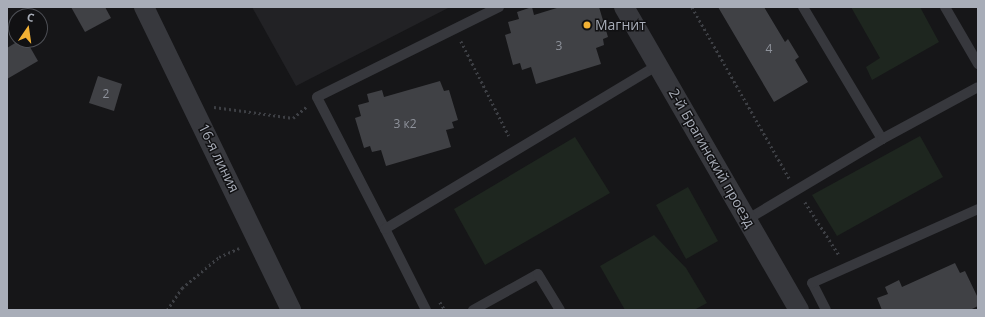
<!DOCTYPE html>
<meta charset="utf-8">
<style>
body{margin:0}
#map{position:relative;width:985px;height:317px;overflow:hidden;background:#161618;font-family:"Open Sans",sans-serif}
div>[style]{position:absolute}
.built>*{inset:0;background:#222225}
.green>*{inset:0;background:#1e261f}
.building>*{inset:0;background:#404145}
.path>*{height:2.5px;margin-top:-1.25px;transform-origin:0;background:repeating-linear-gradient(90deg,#3d3f44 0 2px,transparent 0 5px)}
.service>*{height:10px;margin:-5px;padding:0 5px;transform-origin:5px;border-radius:5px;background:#37383d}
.minor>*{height:20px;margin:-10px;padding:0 10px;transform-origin:10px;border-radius:10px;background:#37383d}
.dots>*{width:11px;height:11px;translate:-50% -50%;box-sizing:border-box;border:2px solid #111113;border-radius:50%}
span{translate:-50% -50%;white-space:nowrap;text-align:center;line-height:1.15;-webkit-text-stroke:3px #111113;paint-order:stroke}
.number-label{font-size:12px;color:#8e929b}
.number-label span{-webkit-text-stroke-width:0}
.poi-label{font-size:14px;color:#a8adb8}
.left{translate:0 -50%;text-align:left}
.street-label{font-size:14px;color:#a8adb8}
.frame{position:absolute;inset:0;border:8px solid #a8adb8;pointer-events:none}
.north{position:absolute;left:8px;top:8px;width:40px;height:40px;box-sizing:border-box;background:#111113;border:1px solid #4d4f55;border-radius:50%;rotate:13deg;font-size:11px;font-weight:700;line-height:16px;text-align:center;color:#a8adb8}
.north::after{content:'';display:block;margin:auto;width:14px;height:18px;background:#f2b134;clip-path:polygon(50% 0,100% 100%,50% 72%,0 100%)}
</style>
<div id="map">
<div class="built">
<i style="clip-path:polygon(252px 7px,450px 7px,296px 86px)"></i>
</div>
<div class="green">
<i style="clip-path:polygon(851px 7px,920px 7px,939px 42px,872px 80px,866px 67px,880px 58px)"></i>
<i style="clip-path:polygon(920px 136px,943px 177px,837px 236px,812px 195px)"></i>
<i style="clip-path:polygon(575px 137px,610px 193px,485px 265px,454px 209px)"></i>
<i style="clip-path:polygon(688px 187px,718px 241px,686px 259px,656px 205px)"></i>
<i style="clip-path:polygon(654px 235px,686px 268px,707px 303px,694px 310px,625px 310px,600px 266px)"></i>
</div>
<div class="building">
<i style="clip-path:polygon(71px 7px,105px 7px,111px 18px,85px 32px)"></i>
<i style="clip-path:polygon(532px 7px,534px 15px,560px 7px,599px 7px,608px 37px,603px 39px,604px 45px,596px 48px,601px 64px,536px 84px,531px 67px,522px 70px,520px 63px,513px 65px,505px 35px,511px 33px,508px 22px,519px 19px,517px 12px)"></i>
<i style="clip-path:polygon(718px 7px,764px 7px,785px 42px,788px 39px,799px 57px,795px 60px,808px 82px,774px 102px)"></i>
<i style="clip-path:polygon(20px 40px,26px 40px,38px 61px,7px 79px,7px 48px)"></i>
<i style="clip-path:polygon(98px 76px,122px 84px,114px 111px,89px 103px)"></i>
<i style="clip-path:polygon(440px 81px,444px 91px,449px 90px,458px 120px,452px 122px,454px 128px,446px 130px,451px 147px,386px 166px,381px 150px,372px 152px,370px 146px,364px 148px,355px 118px,361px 116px,358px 105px,369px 102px,367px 94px,382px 90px,384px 97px)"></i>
<i style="clip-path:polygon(955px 263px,960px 273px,965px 271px,978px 298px,978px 306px,970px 310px,882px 310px,877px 298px,888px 294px,885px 287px,899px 280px,902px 287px)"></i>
</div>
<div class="path">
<i style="left:692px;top:7px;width:197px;rotate:60.4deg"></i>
<i style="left:461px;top:41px;width:106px;rotate:63.2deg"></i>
<i style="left:214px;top:107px;width:80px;rotate:7.9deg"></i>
<i style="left:293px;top:118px;width:17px;rotate:-40deg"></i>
<i style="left:805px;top:202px;width:63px;rotate:57.3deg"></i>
<i style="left:440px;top:302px;width:9px;rotate:58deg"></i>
<i style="left:167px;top:310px;width:27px;rotate:-56deg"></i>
<i style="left:182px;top:288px;width:48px;rotate:-40deg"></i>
<i style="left:219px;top:257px;width:22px;rotate:-24deg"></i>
</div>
<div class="service">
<i style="left:803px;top:7px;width:154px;rotate:59.1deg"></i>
<i style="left:945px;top:7px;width:66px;rotate:59.9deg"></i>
<i style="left:748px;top:219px;width:156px;rotate:-30.8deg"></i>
<i style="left:882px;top:139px;width:109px;rotate:-28.4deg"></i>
<i style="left:385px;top:229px;width:148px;rotate:-117.3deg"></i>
<i style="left:317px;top:97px;width:203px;rotate:-26.3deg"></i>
<i style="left:426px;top:310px;width:91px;rotate:-116.8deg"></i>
<i style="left:385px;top:229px;width:318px;rotate:-31deg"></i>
<i style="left:473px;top:310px;width:74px;rotate:-29deg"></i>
<i style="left:538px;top:274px;width:42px;rotate:58.6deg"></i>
<i style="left:826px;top:310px;width:30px;rotate:-117deg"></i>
<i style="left:812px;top:283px;width:182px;rotate:-24deg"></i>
</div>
<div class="minor">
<i style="left:144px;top:7px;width:337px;rotate:64.1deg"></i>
<i style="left:624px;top:7px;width:350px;rotate:60deg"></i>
</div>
<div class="dots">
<i style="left:587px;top:25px;background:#f2b134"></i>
</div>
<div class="number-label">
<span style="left:559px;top:46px">3</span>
<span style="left:769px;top:49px">4</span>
<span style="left:106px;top:94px">2</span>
<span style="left:405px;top:124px">3 к2</span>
</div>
<div class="poi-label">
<span class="left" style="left:595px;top:25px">Магнит</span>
</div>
<div class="street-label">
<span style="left:219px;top:158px;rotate:64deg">16-я линия</span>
<span style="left:712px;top:158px;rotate:60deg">2-й Брагинский проезд</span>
</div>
<div class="frame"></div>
<div class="north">С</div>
</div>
